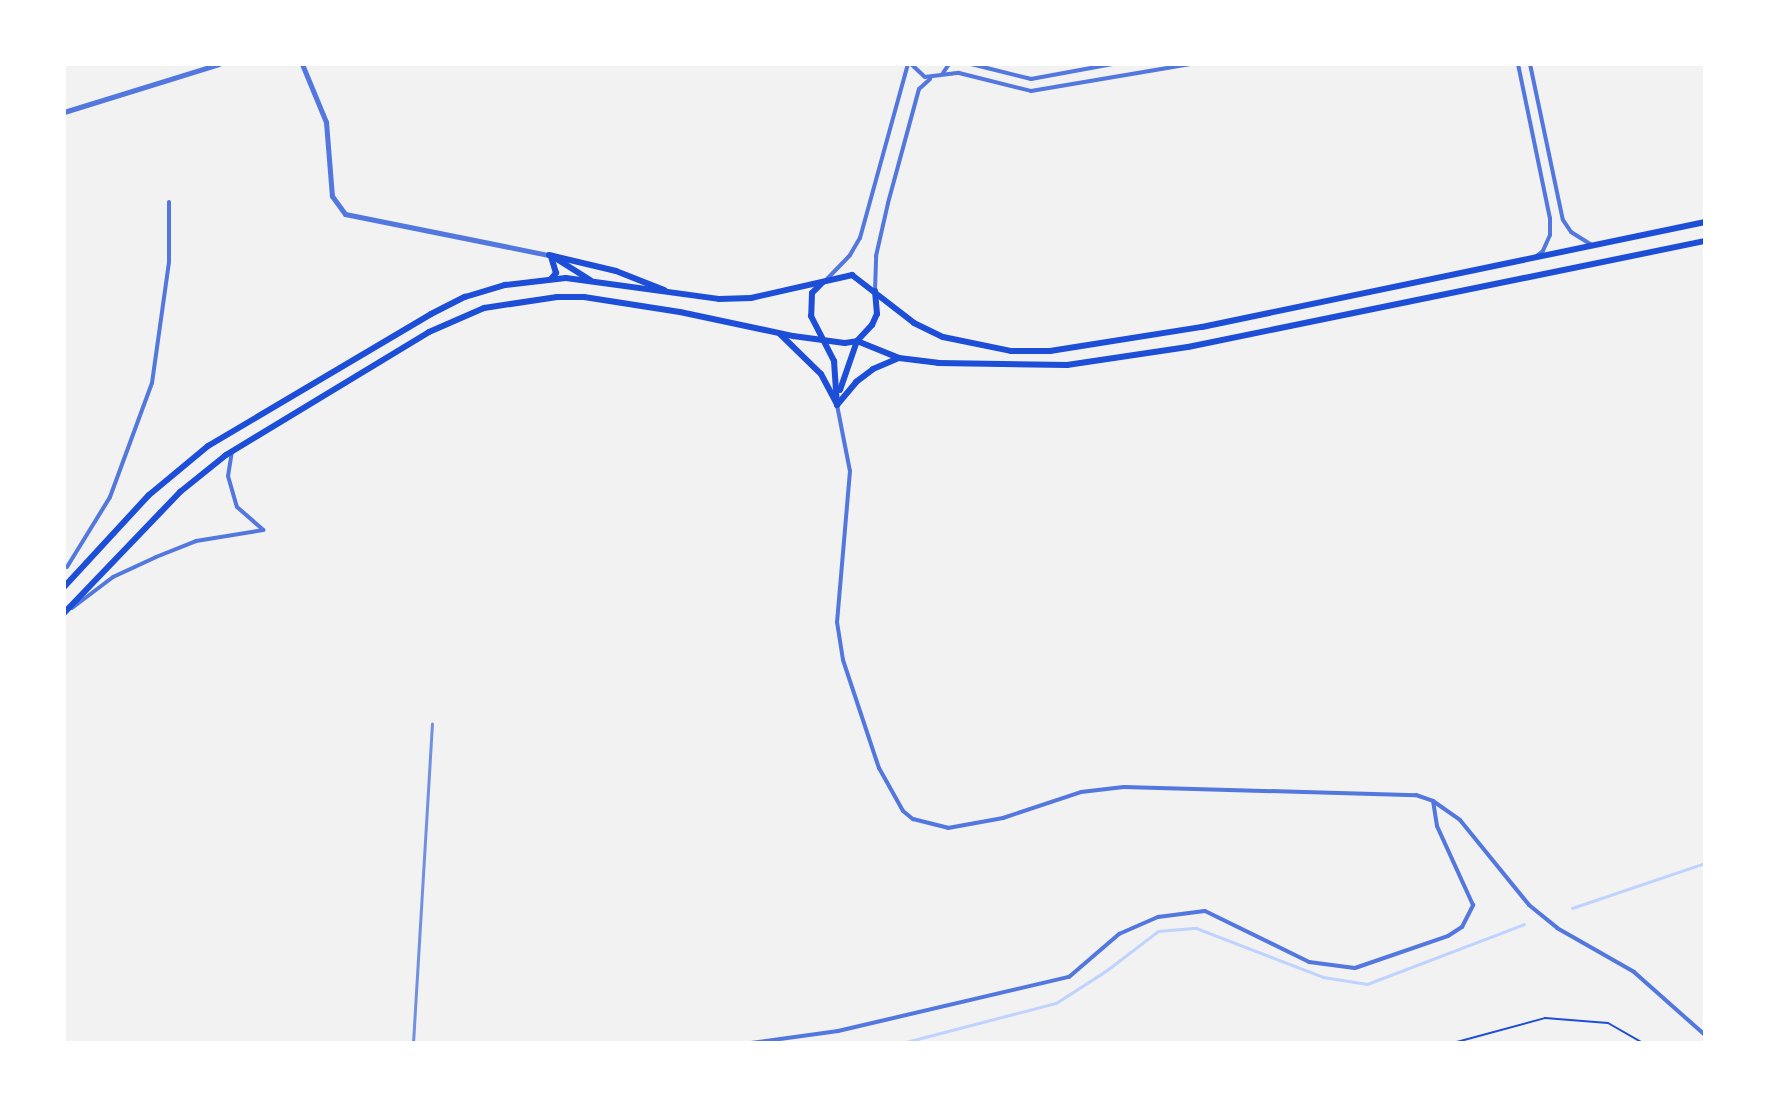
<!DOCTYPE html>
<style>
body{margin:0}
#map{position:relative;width:1769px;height:1107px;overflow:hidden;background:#f2f2f2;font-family:"Fira Sans Condensed",sans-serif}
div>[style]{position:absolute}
.stream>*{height:3px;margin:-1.5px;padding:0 1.5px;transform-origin:1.5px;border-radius:1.5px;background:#bfd3fe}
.path>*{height:2px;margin:-1px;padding:0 1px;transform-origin:1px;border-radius:1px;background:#1d4ed8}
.minor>*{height:4px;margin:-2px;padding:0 2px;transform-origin:2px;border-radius:2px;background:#5277de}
.tertiary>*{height:5px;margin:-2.5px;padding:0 2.5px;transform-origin:2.5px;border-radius:2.5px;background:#5277de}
.primary>*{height:6px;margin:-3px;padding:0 3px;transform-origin:3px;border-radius:3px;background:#1d4ed8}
.rail>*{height:3px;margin:-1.5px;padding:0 1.5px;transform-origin:1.5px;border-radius:1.5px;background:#7290e2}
span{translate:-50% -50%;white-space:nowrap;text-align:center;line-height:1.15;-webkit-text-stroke:6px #fff;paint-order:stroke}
.frame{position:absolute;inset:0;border:66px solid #fff;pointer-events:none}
</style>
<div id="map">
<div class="stream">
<i style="left:1572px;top:908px;width:140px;rotate:-18.7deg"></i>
<i style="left:902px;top:1043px;width:159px;rotate:-14.6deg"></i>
<i style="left:1056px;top:1003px;width:61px;rotate:-32.9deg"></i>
<i style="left:1107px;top:970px;width:64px;rotate:-37.4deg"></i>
<i style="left:1158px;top:931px;width:38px;rotate:-5deg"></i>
<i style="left:1196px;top:928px;width:136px;rotate:21.1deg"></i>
<i style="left:1323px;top:977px;width:45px;rotate:9deg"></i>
<i style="left:1367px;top:984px;width:168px;rotate:-20.9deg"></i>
</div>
<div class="path">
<i style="left:1453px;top:1043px;width:95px;rotate:-15.2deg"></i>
<i style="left:1545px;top:1018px;width:63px;rotate:4.5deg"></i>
<i style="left:1608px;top:1023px;width:40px;rotate:29.7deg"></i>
</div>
<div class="minor">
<i style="left:911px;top:64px;width:19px;rotate:43deg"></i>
<i style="left:925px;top:77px;width:34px;rotate:-7deg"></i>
<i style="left:959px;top:73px;width:74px;rotate:14deg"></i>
<i style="left:1031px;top:91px;width:162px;rotate:-9.6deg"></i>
<i style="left:971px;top:64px;width:62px;rotate:14deg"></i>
<i style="left:1031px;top:79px;width:83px;rotate:-10.4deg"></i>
<i style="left:1518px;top:64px;width:157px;rotate:78.3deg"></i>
<i style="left:1550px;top:218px;width:17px;rotate:90deg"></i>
<i style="left:1550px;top:235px;width:17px;rotate:114deg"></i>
<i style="left:1543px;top:251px;width:10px;rotate:143deg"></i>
<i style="left:1530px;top:64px;width:159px;rotate:78.1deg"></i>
<i style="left:1563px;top:220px;width:14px;rotate:56deg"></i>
<i style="left:1571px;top:232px;width:25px;rotate:32deg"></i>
<i style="left:943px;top:73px;width:11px;rotate:-56deg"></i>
<i style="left:827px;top:279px;width:33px;rotate:-46deg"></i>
<i style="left:850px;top:255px;width:20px;rotate:-60deg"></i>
<i style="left:860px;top:238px;width:180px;rotate:-74.6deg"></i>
<i style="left:875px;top:290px;width:34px;rotate:-88deg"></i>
<i style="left:876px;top:256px;width:54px;rotate:-77.2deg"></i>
<i style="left:888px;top:203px;width:118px;rotate:-74.8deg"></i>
<i style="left:919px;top:89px;width:15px;rotate:-42deg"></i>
<i style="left:837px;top:405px;width:67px;rotate:78.9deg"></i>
<i style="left:850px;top:471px;width:152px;rotate:94.9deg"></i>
<i style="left:837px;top:622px;width:38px;rotate:81deg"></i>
<i style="left:843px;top:660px;width:114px;rotate:71.6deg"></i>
<i style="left:879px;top:768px;width:49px;rotate:60.8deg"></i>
<i style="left:903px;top:811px;width:13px;rotate:39deg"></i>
<i style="left:913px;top:819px;width:36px;rotate:14deg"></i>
<i style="left:948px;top:828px;width:56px;rotate:-10.3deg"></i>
<i style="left:1003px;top:818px;width:82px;rotate:-18.4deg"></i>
<i style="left:1081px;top:792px;width:43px;rotate:-6.6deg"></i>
<i style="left:1124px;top:787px;width:292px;rotate:1.6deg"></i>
<i style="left:1416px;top:795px;width:18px;rotate:19deg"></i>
<i style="left:1433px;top:801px;width:33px;rotate:35deg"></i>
<i style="left:1460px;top:820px;width:109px;rotate:50.9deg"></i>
<i style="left:1529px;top:905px;width:36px;rotate:39deg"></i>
<i style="left:1557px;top:928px;width:89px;rotate:29.7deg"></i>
<i style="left:1634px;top:972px;width:95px;rotate:41.6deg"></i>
<i style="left:232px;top:451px;width:25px;rotate:99deg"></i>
<i style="left:228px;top:476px;width:32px;rotate:74deg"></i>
<i style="left:237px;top:507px;width:35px;rotate:41deg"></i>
<i style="left:67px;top:567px;width:82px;rotate:-58.4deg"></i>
<i style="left:110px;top:497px;width:121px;rotate:-69.8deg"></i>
<i style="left:152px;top:383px;width:122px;rotate:-82deg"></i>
<i style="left:169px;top:262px;width:60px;rotate:-90deg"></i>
<i style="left:72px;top:608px;width:51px;rotate:-37.1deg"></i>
<i style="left:113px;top:577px;width:47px;rotate:-24.9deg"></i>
<i style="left:156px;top:557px;width:43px;rotate:-21.8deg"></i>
<i style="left:196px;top:541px;width:68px;rotate:-9.3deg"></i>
<i style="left:751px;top:1043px;width:88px;rotate:-7.9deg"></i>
<i style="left:838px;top:1031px;width:237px;rotate:-13.2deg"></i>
<i style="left:1069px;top:977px;width:66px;rotate:-40.7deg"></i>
<i style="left:1119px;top:934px;width:43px;rotate:-23.6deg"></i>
<i style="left:1158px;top:917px;width:47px;rotate:-7.3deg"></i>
<i style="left:1205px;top:911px;width:116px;rotate:26.1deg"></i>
<i style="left:1309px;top:962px;width:46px;rotate:7.4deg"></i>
<i style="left:1355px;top:968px;width:98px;rotate:-19deg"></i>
<i style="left:1448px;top:936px;width:17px;rotate:-33deg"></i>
<i style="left:1462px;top:927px;width:25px;rotate:-63deg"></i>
<i style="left:1473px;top:905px;width:87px;rotate:-114.5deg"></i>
<i style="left:1437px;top:826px;width:25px;rotate:-99deg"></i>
</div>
<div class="tertiary">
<i style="left:302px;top:64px;width:63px;rotate:67.5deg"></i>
<i style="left:326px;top:122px;width:74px;rotate:85.4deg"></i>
<i style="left:332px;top:196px;width:22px;rotate:54deg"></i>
<i style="left:345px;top:214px;width:208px;rotate:11.4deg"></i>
<i style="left:64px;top:112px;width:162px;rotate:-17.2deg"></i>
</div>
<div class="primary">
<i style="left:549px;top:255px;width:69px;rotate:13.4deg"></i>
<i style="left:616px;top:271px;width:52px;rotate:21.6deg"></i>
<i style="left:552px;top:256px;width:45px;rotate:32.3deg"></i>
<i style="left:551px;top:279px;width:8px;rotate:-50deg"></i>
<i style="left:556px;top:273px;width:17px;rotate:-107deg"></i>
<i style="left:822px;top:283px;width:14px;rotate:135deg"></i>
<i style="left:812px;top:293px;width:23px;rotate:92deg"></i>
<i style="left:811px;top:316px;width:51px;rotate:62.9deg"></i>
<i style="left:834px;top:361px;width:44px;rotate:86.1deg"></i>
<i style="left:780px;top:334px;width:57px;rotate:44.3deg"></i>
<i style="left:821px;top:374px;width:32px;rotate:62deg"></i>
<i style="left:857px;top:341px;width:45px;rotate:22deg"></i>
<i style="left:899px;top:358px;width:39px;rotate:7deg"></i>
<i style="left:938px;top:363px;width:129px;rotate:0.9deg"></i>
<i style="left:1067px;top:365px;width:122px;rotate:-8.5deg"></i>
<i style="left:1188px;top:347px;width:528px;rotate:-11.59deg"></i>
<i style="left:840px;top:390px;width:52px;rotate:-70.9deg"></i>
<i style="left:857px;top:341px;width:22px;rotate:-47deg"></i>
<i style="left:872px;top:325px;width:12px;rotate:-66deg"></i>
<i style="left:877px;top:314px;width:23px;rotate:-95deg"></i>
<i style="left:837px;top:405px;width:30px;rotate:-50deg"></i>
<i style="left:856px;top:382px;width:21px;rotate:-37deg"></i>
<i style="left:873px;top:369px;width:28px;rotate:-23deg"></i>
<i style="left:64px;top:587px;width:125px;rotate:-47.3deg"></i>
<i style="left:149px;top:495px;width:77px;rotate:-39.7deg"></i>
<i style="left:208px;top:446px;width:259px;rotate:-30.6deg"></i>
<i style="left:431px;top:314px;width:38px;rotate:-27deg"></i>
<i style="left:465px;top:297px;width:42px;rotate:-16.7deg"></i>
<i style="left:505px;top:285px;width:61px;rotate:-6.5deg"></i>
<i style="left:566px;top:278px;width:154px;rotate:7.8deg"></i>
<i style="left:719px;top:299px;width:32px;rotate:-2deg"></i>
<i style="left:751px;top:298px;width:104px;rotate:-12.8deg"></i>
<i style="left:852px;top:275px;width:78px;rotate:37.7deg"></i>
<i style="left:914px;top:323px;width:32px;rotate:26deg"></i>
<i style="left:943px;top:337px;width:69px;rotate:11.6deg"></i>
<i style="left:1011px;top:351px;width:39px"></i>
<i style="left:1050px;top:351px;width:154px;rotate:-9deg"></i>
<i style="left:1202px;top:327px;width:514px;rotate:-11.79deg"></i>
<i style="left:64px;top:613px;width:168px;rotate:-46.2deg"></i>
<i style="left:180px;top:492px;width:59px;rotate:-38.8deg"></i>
<i style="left:226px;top:455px;width:237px;rotate:-31.2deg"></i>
<i style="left:429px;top:332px;width:60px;rotate:-23.6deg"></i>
<i style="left:484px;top:308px;width:74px;rotate:-8.6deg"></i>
<i style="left:557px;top:297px;width:27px"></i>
<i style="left:584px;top:297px;width:97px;rotate:8.9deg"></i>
<i style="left:680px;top:312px;width:116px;rotate:12deg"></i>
<i style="left:793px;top:336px;width:52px;rotate:7.7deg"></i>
<i style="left:845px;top:343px;width:12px;rotate:-9deg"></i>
</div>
<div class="rail">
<i style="left:413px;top:1043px;width:320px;rotate:-86.6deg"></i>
</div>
<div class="frame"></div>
</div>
